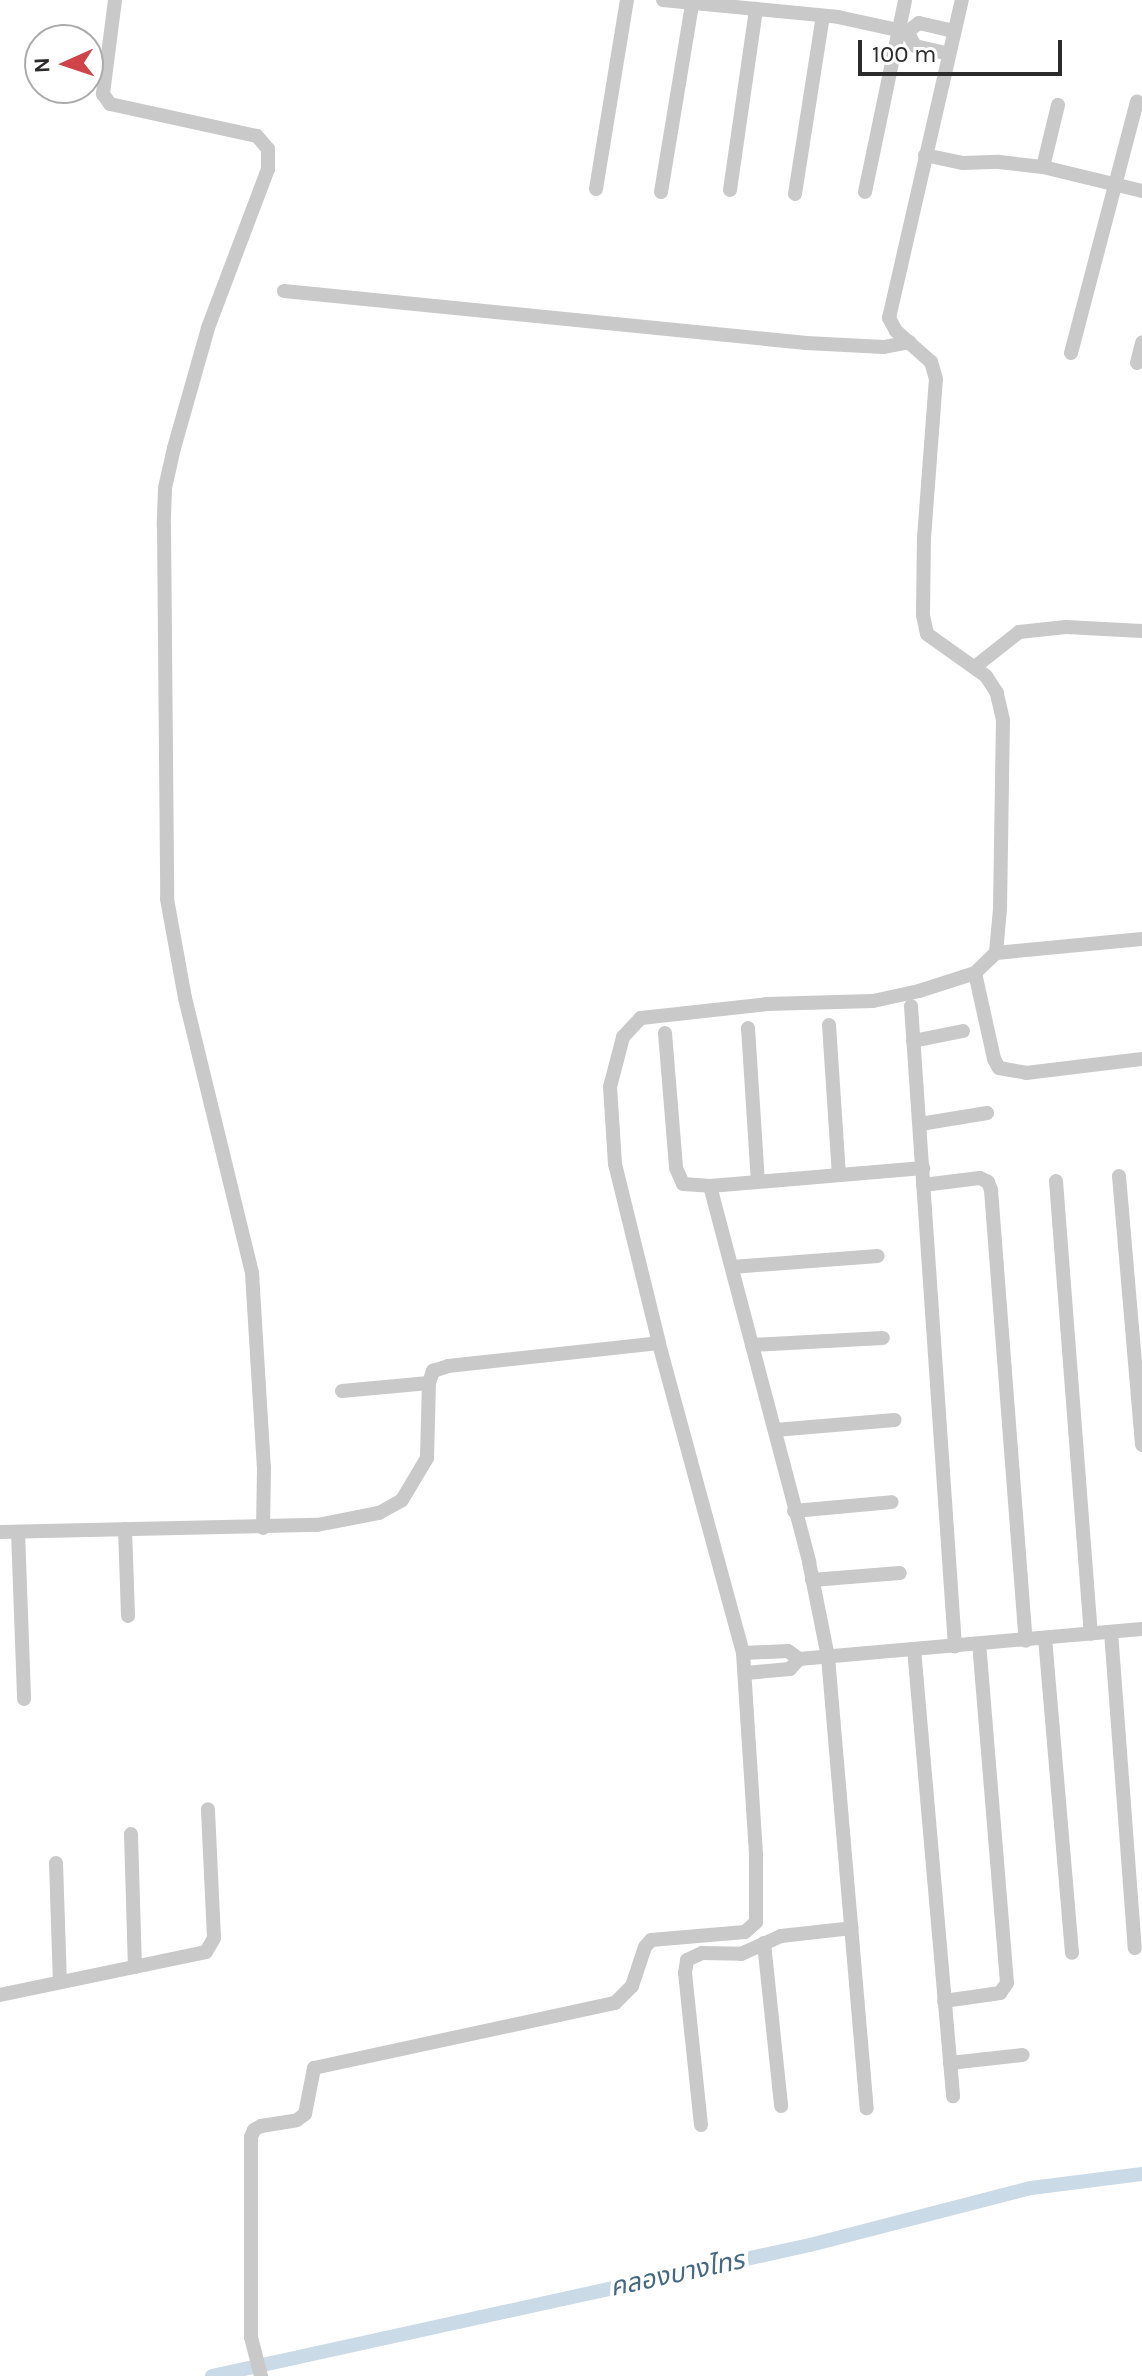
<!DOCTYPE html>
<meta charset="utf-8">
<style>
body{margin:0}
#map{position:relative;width:1142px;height:2376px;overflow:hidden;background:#fff;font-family:Karla,"Noto Sans Thai",sans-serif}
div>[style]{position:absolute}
.canal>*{height:14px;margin:-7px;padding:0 7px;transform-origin:7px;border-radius:7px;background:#cadae6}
.minor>*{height:14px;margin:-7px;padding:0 7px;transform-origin:7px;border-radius:7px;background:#c9c9c9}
span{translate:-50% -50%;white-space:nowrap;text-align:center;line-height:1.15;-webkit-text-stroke:8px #fff;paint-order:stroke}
.water-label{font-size:26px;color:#456983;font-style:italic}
.north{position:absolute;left:24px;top:24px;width:80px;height:80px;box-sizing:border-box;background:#fff;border:2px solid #ababab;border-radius:50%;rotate:267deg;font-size:22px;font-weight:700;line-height:32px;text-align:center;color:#2c2c2c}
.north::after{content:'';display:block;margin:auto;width:28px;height:36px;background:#ce4449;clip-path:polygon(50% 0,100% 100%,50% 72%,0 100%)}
.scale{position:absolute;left:858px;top:40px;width:204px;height:36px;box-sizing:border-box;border:4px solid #2c2c2c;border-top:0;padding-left:10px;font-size:24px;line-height:28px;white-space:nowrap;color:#2c2c2c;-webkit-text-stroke:6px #fff;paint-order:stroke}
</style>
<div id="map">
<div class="canal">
<i style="left:212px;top:2376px;width:612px;rotate:-12.36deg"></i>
<i style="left:810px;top:2245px;width:228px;rotate:-14.5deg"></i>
<i style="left:1031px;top:2188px;width:112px;rotate:-7.2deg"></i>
</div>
<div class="minor">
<i style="left:115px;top:0;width:95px;rotate:97.3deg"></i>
<i style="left:103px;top:94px;width:12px;rotate:55deg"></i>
<i style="left:110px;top:104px;width:150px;rotate:12.3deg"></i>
<i style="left:257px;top:136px;width:17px;rotate:50deg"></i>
<i style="left:268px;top:149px;width:20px;rotate:90deg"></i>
<i style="left:268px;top:169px;width:170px;rotate:110.7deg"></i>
<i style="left:208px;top:328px;width:125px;rotate:105.8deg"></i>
<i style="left:174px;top:448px;width:41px;rotate:102.7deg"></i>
<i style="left:165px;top:488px;width:38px;rotate:92deg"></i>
<i style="left:164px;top:526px;width:373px;rotate:89.5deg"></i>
<i style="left:167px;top:899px;width:101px;rotate:79.7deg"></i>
<i style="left:185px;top:998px;width:283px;rotate:76.3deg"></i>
<i style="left:252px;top:1273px;width:194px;rotate:86.5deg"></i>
<i style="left:264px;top:1467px;width:61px;rotate:90.9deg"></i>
<i style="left:663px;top:0;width:176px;rotate:5.5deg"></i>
<i style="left:838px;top:17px;width:71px;rotate:12.3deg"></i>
<i style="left:907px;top:32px;width:16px;rotate:60deg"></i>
<i style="left:915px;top:46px;width:35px;rotate:13deg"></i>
<i style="left:907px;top:32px;width:15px;rotate:-37deg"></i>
<i style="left:919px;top:23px;width:36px;rotate:13deg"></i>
<i style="left:925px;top:155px;width:39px;rotate:12deg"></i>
<i style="left:963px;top:163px;width:36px;rotate:-2deg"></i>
<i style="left:999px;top:162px;width:44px;rotate:6.5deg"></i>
<i style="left:1043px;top:167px;width:102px;rotate:13.6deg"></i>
<i style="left:1043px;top:167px;width:64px;rotate:-76.4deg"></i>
<i style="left:596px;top:189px;width:192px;rotate:-80.7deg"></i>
<i style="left:730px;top:190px;width:183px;rotate:-81.8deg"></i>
<i style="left:661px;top:192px;width:191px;rotate:-80.6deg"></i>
<i style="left:865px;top:192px;width:196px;rotate:-78.2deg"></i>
<i style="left:795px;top:194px;width:180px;rotate:-81.1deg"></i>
<i style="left:284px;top:291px;width:525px;rotate:5.69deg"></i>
<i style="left:806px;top:343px;width:78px;rotate:2.9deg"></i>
<i style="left:884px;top:347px;width:26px;rotate:-11deg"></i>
<i style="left:1071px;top:353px;width:260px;rotate:-75.3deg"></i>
<i style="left:1137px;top:363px;width:21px;rotate:-76deg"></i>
<i style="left:976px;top:666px;width:55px;rotate:-38.3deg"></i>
<i style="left:1019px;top:632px;width:47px;rotate:-6.1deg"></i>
<i style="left:1066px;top:627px;width:76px;rotate:3deg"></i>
<i style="left:996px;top:953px;width:147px;rotate:-5.5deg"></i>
<i style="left:975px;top:973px;width:88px;rotate:77.5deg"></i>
<i style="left:994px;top:1059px;width:10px;rotate:61deg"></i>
<i style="left:999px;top:1068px;width:27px;rotate:10deg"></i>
<i style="left:1026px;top:1073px;width:117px;rotate:-6.9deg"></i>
<i style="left:911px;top:1006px;width:642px;rotate:86.07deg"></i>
<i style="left:829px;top:1025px;width:150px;rotate:86.2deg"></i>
<i style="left:748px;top:1028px;width:153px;rotate:86.3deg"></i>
<i style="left:665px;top:1033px;width:135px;rotate:85.3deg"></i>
<i style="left:676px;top:1168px;width:17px;rotate:66deg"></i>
<i style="left:683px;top:1184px;width:27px;rotate:4deg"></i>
<i style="left:710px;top:1186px;width:214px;rotate:-4.8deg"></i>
<i style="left:913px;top:1041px;width:51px;rotate:-11.3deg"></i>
<i style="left:920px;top:1124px;width:68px;rotate:-9.3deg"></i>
<i style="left:1119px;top:1176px;width:270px;rotate:85.1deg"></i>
<i style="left:1056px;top:1181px;width:454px;rotate:85.6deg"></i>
<i style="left:923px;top:1185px;width:57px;rotate:-7deg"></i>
<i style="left:980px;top:1178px;width:9px;rotate:27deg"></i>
<i style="left:988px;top:1182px;width:9px;rotate:69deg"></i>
<i style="left:991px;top:1190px;width:452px;rotate:85.6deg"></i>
<i style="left:710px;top:1186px;width:389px;rotate:75.2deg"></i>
<i style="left:809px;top:1562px;width:97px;rotate:78.7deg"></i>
<i style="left:828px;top:1657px;width:453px;rotate:85.1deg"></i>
<i style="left:732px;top:1267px;width:146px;rotate:-4.3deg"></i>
<i style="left:752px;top:1345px;width:131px;rotate:-3.1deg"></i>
<i style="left:342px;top:1391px;width:87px;rotate:-5.3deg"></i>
<i style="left:775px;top:1430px;width:120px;rotate:-4.8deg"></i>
<i style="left:794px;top:1511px;width:98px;rotate:-5.2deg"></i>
<i style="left:125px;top:1529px;width:87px;rotate:88deg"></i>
<i style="left:0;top:1532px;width:317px;rotate:-1.3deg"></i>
<i style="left:317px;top:1525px;width:63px;rotate:-11deg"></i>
<i style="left:379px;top:1513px;width:26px;rotate:-29deg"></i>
<i style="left:402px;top:1500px;width:49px;rotate:-59.2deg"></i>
<i style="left:427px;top:1458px;width:75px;rotate:-88.5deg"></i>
<i style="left:429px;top:1383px;width:13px;rotate:-72deg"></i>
<i style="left:433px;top:1371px;width:16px;rotate:-18deg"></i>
<i style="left:448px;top:1366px;width:212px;rotate:-6.2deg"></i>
<i style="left:18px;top:1532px;width:167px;rotate:87.9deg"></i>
<i style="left:812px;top:1580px;width:88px;rotate:-4.5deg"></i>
<i style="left:1111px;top:1632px;width:317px;rotate:85.7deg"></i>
<i style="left:1045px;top:1638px;width:316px;rotate:85.1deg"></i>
<i style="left:914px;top:1649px;width:449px;rotate:85deg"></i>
<i style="left:743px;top:1653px;width:45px;rotate:-2.5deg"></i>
<i style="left:788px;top:1651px;width:14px;rotate:36deg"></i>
<i style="left:799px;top:1659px;width:344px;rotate:-5deg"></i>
<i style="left:746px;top:1673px;width:44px;rotate:-5.2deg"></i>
<i style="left:790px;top:1669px;width:13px;rotate:-48deg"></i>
<i style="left:131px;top:1834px;width:133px;rotate:88.3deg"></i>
<i style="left:56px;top:1863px;width:119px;rotate:88.1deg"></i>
<i style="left:764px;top:1943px;width:164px;rotate:84deg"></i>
<i style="left:0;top:1995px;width:210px;rotate:-11.8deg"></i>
<i style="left:206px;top:1952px;width:16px;rotate:-60deg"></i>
<i style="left:214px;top:1938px;width:129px;rotate:-92.7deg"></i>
<i style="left:944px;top:2001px;width:57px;rotate:-8.1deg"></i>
<i style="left:1000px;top:1993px;width:12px;rotate:-55deg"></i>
<i style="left:1007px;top:1983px;width:340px;rotate:-94.7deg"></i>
<i style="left:950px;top:2063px;width:73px;rotate:-6.3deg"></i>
<i style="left:701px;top:2125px;width:153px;rotate:-96deg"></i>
<i style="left:685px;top:1973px;width:13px;rotate:-81deg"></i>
<i style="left:687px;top:1960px;width:17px;rotate:-25deg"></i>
<i style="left:702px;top:1953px;width:39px;rotate:1deg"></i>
<i style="left:741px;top:1954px;width:44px;rotate:-24.2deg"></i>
<i style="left:781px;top:1936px;width:71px;rotate:-6.4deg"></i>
<i style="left:261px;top:2376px;width:40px;rotate:-104.4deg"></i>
<i style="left:251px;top:2337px;width:200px;rotate:-90deg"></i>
<i style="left:251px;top:2137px;width:8px;rotate:-67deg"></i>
<i style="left:254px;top:2130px;width:8px;rotate:-30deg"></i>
<i style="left:261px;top:2126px;width:36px;rotate:-9deg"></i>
<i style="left:297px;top:2120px;width:10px;rotate:-37deg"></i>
<i style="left:305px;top:2114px;width:47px;rotate:-78.9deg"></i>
<i style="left:314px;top:2068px;width:308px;rotate:-12.2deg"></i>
<i style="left:615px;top:2003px;width:24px;rotate:-45deg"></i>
<i style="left:632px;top:1986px;width:41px;rotate:-71.6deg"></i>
<i style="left:645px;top:1947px;width:9px;rotate:-49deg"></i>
<i style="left:651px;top:1940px;width:94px;rotate:-4.9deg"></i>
<i style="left:745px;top:1932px;width:15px;rotate:-42deg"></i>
<i style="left:756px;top:1922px;width:68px;rotate:-90deg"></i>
<i style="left:756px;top:1854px;width:201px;rotate:-93.7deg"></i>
<i style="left:743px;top:1653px;width:321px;rotate:-105.2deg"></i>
<i style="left:659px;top:1343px;width:184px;rotate:-103.8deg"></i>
<i style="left:615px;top:1164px;width:77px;rotate:-93.7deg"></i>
<i style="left:610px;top:1087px;width:52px;rotate:-75.4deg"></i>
<i style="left:623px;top:1037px;width:26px;rotate:-47deg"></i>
<i style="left:641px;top:1018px;width:127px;rotate:-6.3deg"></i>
<i style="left:767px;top:1004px;width:106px;rotate:-1.6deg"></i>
<i style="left:873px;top:1001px;width:47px;rotate:-12.3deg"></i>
<i style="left:919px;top:991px;width:59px;rotate:-17.8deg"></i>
<i style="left:975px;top:973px;width:29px;rotate:-44deg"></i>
<i style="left:996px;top:953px;width:44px;rotate:-84.8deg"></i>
<i style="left:1000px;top:909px;width:189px;rotate:-89.1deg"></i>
<i style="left:1003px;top:720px;width:28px;rotate:-103deg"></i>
<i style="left:997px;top:693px;width:20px;rotate:-123deg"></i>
<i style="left:986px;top:676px;width:72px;rotate:-144.6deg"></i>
<i style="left:927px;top:634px;width:19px;rotate:-102deg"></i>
<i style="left:923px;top:615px;width:77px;rotate:-89.3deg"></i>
<i style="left:924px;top:538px;width:159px;rotate:-85.7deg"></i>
<i style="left:936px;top:379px;width:18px;rotate:-106deg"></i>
<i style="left:931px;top:362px;width:47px;rotate:-138.5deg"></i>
<i style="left:896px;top:331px;width:15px;rotate:-118deg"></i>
<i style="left:889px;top:318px;width:326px;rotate:-77.1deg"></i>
</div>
<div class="water-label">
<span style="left:677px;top:2274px;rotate:-12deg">คลองบางไทร</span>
</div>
<div class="north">N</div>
<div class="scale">100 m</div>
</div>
